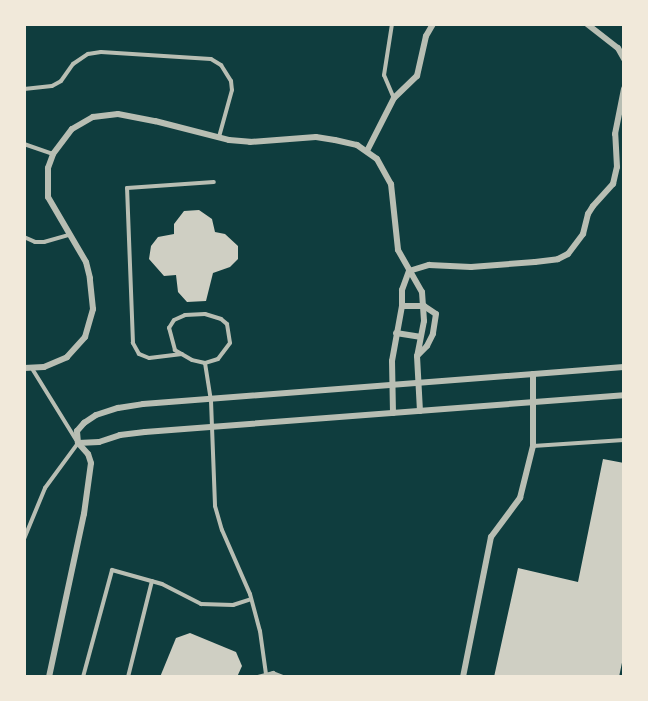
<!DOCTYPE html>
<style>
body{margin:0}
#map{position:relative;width:648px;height:701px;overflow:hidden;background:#0f3d3e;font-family:Commissioner,sans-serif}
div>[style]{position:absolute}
.building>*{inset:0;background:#cfcfc3}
.service>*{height:4px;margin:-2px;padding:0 2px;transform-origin:2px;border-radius:2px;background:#b8beb3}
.minor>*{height:6px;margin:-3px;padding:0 3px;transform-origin:3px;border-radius:3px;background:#b8beb3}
span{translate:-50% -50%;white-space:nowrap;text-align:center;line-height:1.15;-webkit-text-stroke:4.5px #f1e9da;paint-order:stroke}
.frame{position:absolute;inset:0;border:26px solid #f1e9da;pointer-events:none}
</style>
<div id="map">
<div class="building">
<i style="clip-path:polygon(199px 210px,212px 219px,215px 232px,225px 234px,238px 246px,238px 259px,230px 267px,213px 273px,206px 301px,187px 302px,178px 292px,176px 275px,164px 276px,149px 259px,151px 246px,158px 237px,174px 234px,174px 224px,184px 211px)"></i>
<i style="clip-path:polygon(603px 459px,624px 463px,624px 653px,619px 677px,494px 677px,518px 568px,578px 582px)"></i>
<i style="clip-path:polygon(190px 633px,236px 652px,242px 666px,237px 677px,160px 677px,176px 638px)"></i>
</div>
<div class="service">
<i style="left:392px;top:24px;width:52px;rotate:98.9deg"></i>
<i style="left:384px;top:75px;width:25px;rotate:67deg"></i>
<i style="left:24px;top:89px;width:28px;rotate:-6deg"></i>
<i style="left:52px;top:86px;width:10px;rotate:-29deg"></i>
<i style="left:61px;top:81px;width:21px;rotate:-55deg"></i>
<i style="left:73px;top:64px;width:18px;rotate:-34deg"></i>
<i style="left:88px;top:54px;width:13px;rotate:-9deg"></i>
<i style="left:101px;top:52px;width:110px;rotate:3.6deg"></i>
<i style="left:211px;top:59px;width:12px;rotate:31deg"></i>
<i style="left:221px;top:65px;width:19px;rotate:58deg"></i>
<i style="left:231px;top:81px;width:9px;rotate:84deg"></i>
<i style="left:232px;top:90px;width:49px;rotate:105.5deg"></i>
<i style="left:24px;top:144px;width:31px;rotate:19deg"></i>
<i style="left:24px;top:237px;width:12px;rotate:24deg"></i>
<i style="left:35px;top:242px;width:9px"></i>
<i style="left:44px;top:242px;width:26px;rotate:-16deg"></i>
<i style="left:205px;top:314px;width:17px;rotate:17deg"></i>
<i style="left:221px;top:319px;width:8px;rotate:40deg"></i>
<i style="left:227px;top:324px;width:19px;rotate:81deg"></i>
<i style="left:230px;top:343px;width:20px;rotate:127deg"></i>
<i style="left:218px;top:359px;width:14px;rotate:163deg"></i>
<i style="left:205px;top:363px;width:13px;rotate:-167deg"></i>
<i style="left:192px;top:360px;width:20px;rotate:-150deg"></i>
<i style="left:175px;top:350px;width:23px;rotate:-105deg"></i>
<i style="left:169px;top:328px;width:9px;rotate:-58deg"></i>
<i style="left:174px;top:320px;width:12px;rotate:-24deg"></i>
<i style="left:185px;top:315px;width:20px;rotate:-3deg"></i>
<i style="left:182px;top:354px;width:33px;rotate:173deg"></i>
<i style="left:149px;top:358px;width:11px;rotate:-158deg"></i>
<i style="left:139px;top:354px;width:13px;rotate:-119deg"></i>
<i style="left:133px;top:343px;width:155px;rotate:-92.2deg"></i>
<i style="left:127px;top:188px;width:87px;rotate:-3.9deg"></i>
<i style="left:205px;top:363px;width:38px;rotate:81deg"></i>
<i style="left:211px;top:401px;width:105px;rotate:87.8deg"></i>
<i style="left:215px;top:506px;width:25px;rotate:74deg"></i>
<i style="left:222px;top:530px;width:70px;rotate:66.4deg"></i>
<i style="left:250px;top:594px;width:38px;rotate:75deg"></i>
<i style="left:260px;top:631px;width:43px;rotate:82.1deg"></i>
<i style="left:533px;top:446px;width:91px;rotate:-3.8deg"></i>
<i style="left:24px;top:539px;width:55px;rotate:-67.6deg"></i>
<i style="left:45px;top:488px;width:56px;rotate:-53.7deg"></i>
<i style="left:78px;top:443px;width:89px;rotate:-121.7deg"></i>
<i style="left:83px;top:677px;width:111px;rotate:-74.8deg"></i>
<i style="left:112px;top:570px;width:52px;rotate:15.6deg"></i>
<i style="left:162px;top:584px;width:44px;rotate:27.1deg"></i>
<i style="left:201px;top:604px;width:32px;rotate:2deg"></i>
<i style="left:233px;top:605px;width:19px;rotate:-18deg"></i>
<i style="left:128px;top:677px;width:99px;rotate:-76deg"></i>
<i style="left:258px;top:677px;width:16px;rotate:-15deg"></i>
<i style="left:273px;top:673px;width:11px;rotate:22deg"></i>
</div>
<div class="minor">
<i style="left:587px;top:24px;width:39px;rotate:38deg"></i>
<i style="left:618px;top:48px;width:13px;rotate:61deg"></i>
<i style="left:367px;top:151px;width:59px;rotate:-63deg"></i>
<i style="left:394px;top:98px;width:32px;rotate:-44deg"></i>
<i style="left:417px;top:76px;width:41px;rotate:-77.3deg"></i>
<i style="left:426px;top:36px;width:14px;rotate:-60deg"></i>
<i style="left:409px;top:271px;width:21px;rotate:-17deg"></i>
<i style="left:429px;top:265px;width:42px;rotate:2.7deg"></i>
<i style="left:471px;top:267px;width:64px;rotate:-4.5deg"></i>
<i style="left:535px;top:262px;width:23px;rotate:-7deg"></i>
<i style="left:558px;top:259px;width:11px;rotate:-27deg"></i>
<i style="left:568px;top:254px;width:25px;rotate:-53deg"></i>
<i style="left:583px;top:234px;width:21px;rotate:-76deg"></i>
<i style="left:588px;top:214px;width:9px;rotate:-58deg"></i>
<i style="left:593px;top:206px;width:30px;rotate:-48deg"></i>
<i style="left:613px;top:184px;width:17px;rotate:-77deg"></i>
<i style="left:617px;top:167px;width:33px;rotate:-93deg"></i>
<i style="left:615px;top:134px;width:46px;rotate:-78.7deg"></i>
<i style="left:402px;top:306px;width:22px"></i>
<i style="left:424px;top:306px;width:14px;rotate:34deg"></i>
<i style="left:436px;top:314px;width:20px;rotate:99deg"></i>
<i style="left:433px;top:334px;width:13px;rotate:117deg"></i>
<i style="left:427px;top:346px;width:13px;rotate:135deg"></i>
<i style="left:396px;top:333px;width:24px;rotate:9deg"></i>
<i style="left:24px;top:368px;width:20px;rotate:-3deg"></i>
<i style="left:44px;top:367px;width:25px;rotate:-23deg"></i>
<i style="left:67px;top:357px;width:27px;rotate:-48deg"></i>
<i style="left:85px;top:337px;width:29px;rotate:-74deg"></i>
<i style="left:93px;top:309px;width:31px;rotate:-96deg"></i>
<i style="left:90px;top:278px;width:16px;rotate:-104deg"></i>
<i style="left:86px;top:262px;width:75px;rotate:-120.3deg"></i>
<i style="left:48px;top:197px;width:29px;rotate:-90deg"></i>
<i style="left:48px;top:168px;width:15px;rotate:-70deg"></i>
<i style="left:53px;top:154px;width:31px;rotate:-53deg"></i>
<i style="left:72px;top:129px;width:24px;rotate:-30deg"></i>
<i style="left:93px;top:117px;width:25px;rotate:-7deg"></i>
<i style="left:118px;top:114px;width:38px;rotate:11deg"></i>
<i style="left:155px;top:121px;width:76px;rotate:14.4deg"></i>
<i style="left:229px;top:140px;width:21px;rotate:5deg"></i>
<i style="left:250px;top:142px;width:66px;rotate:-4.3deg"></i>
<i style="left:316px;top:137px;width:19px;rotate:9deg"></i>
<i style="left:335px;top:140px;width:23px;rotate:13deg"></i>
<i style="left:357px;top:145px;width:24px;rotate:35deg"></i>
<i style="left:377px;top:159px;width:29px;rotate:61deg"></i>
<i style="left:391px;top:184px;width:66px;rotate:83.9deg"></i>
<i style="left:398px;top:250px;width:48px;rotate:60.3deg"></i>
<i style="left:422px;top:292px;width:29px;rotate:86deg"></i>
<i style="left:424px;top:321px;width:36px;rotate:101deg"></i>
<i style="left:417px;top:356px;width:55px;rotate:86.9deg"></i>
<i style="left:393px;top:413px;width:52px;rotate:-91.1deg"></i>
<i style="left:392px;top:361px;width:56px;rotate:-79.7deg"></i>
<i style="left:402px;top:306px;width:16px;rotate:-90deg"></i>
<i style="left:402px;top:290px;width:20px;rotate:-70deg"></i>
<i style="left:78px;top:443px;width:21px;rotate:-3deg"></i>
<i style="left:99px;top:442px;width:22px;rotate:-18deg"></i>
<i style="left:120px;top:435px;width:25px;rotate:-7deg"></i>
<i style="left:145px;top:432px;width:480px;rotate:-4.4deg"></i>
<i style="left:49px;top:677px;width:167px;rotate:-77.9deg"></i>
<i style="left:84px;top:514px;width:51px;rotate:-82.2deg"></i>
<i style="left:91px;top:463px;width:9px;rotate:-108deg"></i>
<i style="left:88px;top:454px;width:15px;rotate:-132deg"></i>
<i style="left:78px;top:443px;width:12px;rotate:-95deg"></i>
<i style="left:77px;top:431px;width:11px;rotate:-49deg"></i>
<i style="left:84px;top:423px;width:14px;rotate:-34deg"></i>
<i style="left:96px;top:415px;width:23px;rotate:-18deg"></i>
<i style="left:118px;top:408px;width:25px;rotate:-9deg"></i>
<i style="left:143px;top:404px;width:482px;rotate:-4.4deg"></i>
<i style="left:463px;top:677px;width:143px;rotate:-78.7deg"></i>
<i style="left:491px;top:537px;width:49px;rotate:-53.4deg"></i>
<i style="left:520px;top:498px;width:54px;rotate:-76deg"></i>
<i style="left:533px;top:446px;width:72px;rotate:-90deg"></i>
</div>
<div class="frame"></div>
</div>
